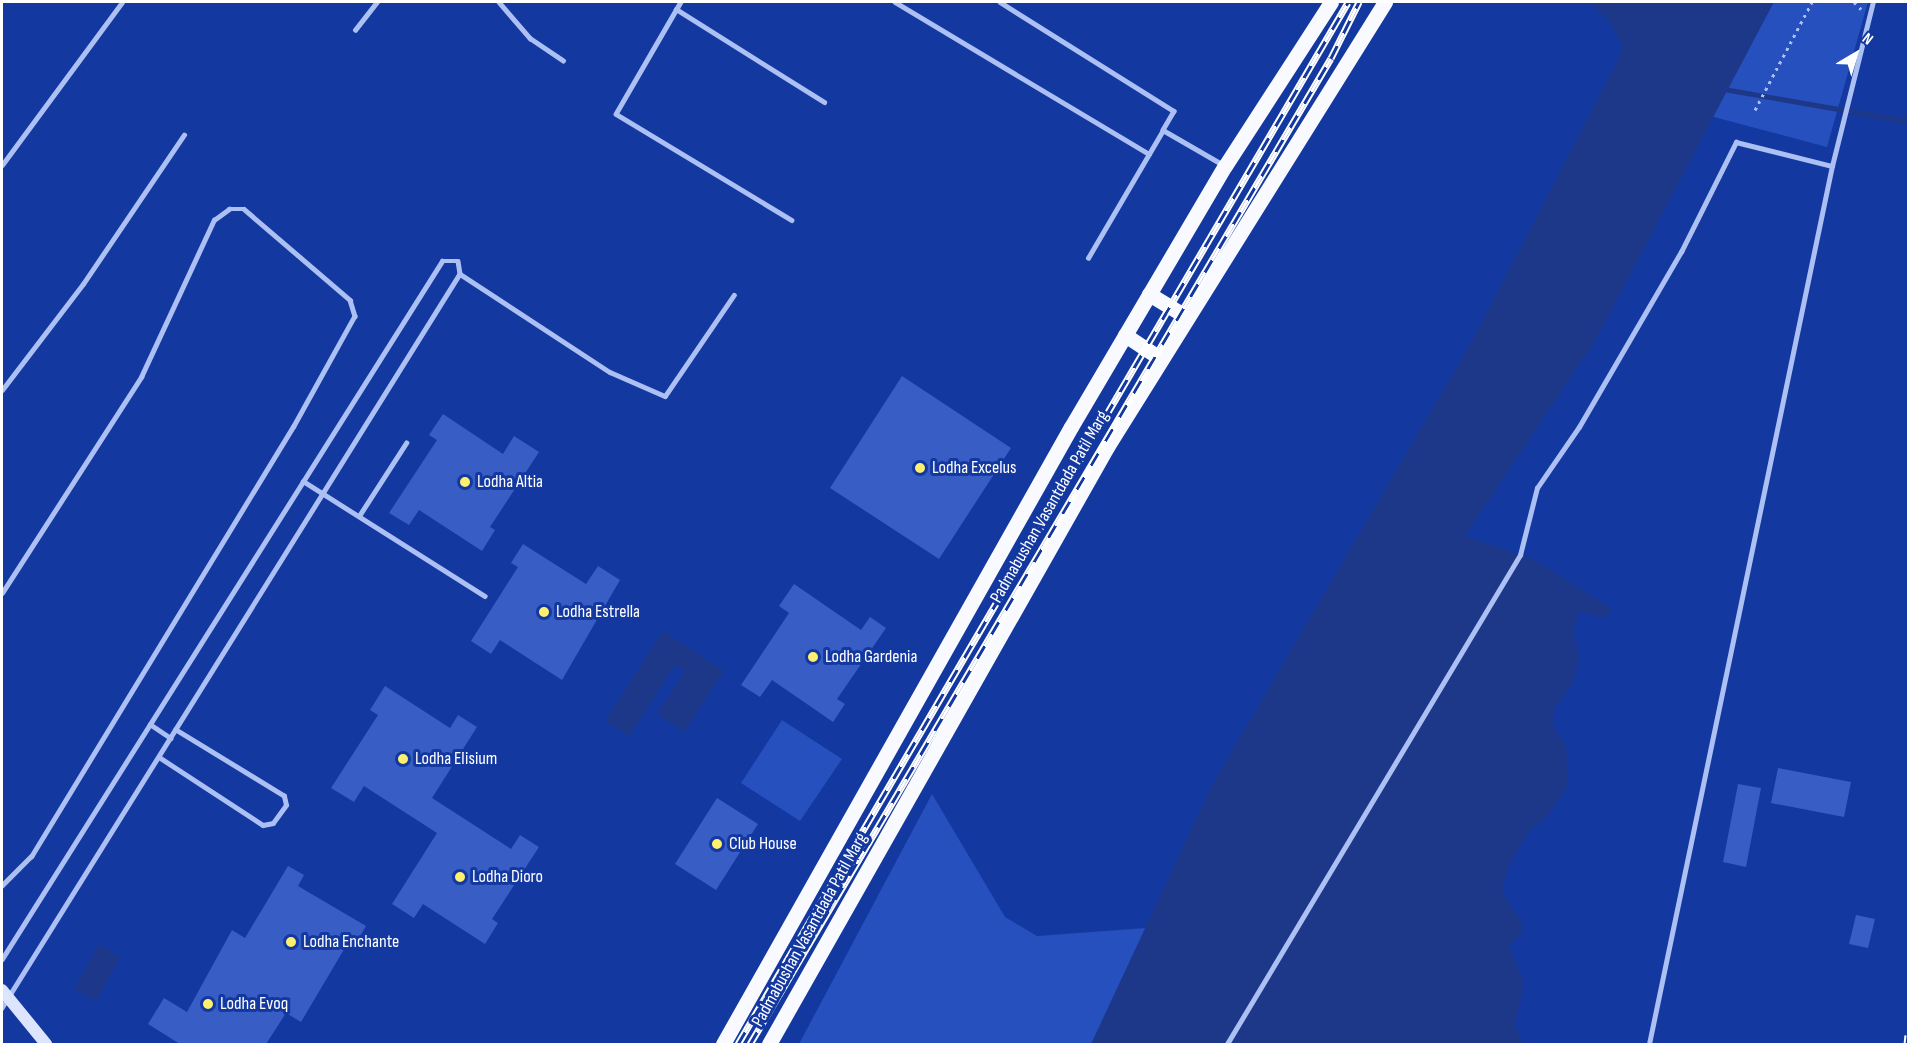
<!DOCTYPE html>
<style>
body{margin:0}
#map{position:relative;width:1910px;height:1046px;overflow:hidden;background:#1338a0;font-family:"Sofia Sans Condensed",sans-serif}
div>[style]{position:absolute}
.green>*{inset:0;background:#2650be}
.water>*{inset:0;background:#1d3889}
.stream>*{height:5px;margin:-2.5px;padding:0 2.5px;transform-origin:2.5px;border-radius:2.5px;background:#1d3889}
.building>*{inset:0;background:#385ec5}
.path>*{height:3px;margin-top:-1.5px;transform-origin:0;background:repeating-linear-gradient(90deg,#acc0f4 0 3px,transparent 0 7.5px)}
.lane>*{height:4.5px;margin:-2.25px;padding:0 2.25px;transform-origin:2.25px;border-radius:2.25px;background:#acc0f4}
.secondary>*{height:12px;margin:-6px;padding:0 6px;transform-origin:6px;border-radius:6px;background:#dce5fd}
.primary>*{height:15px;margin:-7.5px;padding:0 7.5px;transform-origin:7.5px;border-radius:7.5px;background:#f9faff}
.rail>*{height:7px;margin-top:-3.5px;transform-origin:0;background:repeating-linear-gradient(90deg,#1338a0 0 14px,#fff 0 28px);box-sizing:border-box;border-block:2px solid #fff}
.dots>*{width:16px;height:16px;translate:-50% -50%;box-sizing:border-box;border:3px solid #1338a0;border-radius:50%}
span{translate:-50% -50%;white-space:nowrap;text-align:center;line-height:1.15;-webkit-text-stroke:6px #1338a0;paint-order:stroke}
.poi-label{font-size:18px;color:#fff}
.left{translate:0 -50%;text-align:left}
.street-label{font-size:18px;color:#fff}
.frame{position:absolute;inset:0;border:3px solid #fff;pointer-events:none}
.north{position:absolute;left:1826px;top:24px;width:60px;height:60px;-webkit-text-stroke:4px #1338a0;paint-order:stroke;rotate:38deg;font-size:16px;font-weight:700;line-height:24px;text-align:center;color:#fff}
.north::after{content:'';display:block;margin:auto;width:21px;height:27px;background:#fff;clip-path:polygon(50% 0,100% 100%,50% 72%,0 100%)}
</style>
<div id="map">
<div class="green">
<i style="clip-path:polygon(1773px 2px,1868px 2px,1827px 147px,1710px 116px)"></i>
<i style="clip-path:polygon(782px 720px,842px 759px,800px 821px,741px 783px)"></i>
<i style="clip-path:polygon(932px 794px,1005px 917px,1037px 936px,1146px 928px,1093px 1044px,799px 1044px)"></i>
</div>
<div class="water">
<i style="clip-path:polygon(1590px 2px,1774px 2px,1595px 341px,1465px 536px,1535px 560px,1613px 610px,1604px 618px,1579px 611px,1573px 630px,1579px 656px,1573px 683px,1554px 709px,1554px 729px,1566px 744px,1568px 785px,1546px 818px,1531px 829px,1509px 864px,1502px 892px,1522px 922px,1522px 935px,1509px 945px,1524px 984px,1515px 1026px,1523px 1044px,1091px 1044px,1212px 785px,1471px 343px,1620px 56px,1621px 43px,1610px 22px)"></i>
<i style="clip-path:polygon(663px 631px,724px 671px,684px 732px,657px 714px,685px 671px,675px 665px,629px 736px,605px 721px)"></i>
<i style="clip-path:polygon(99px 945px,120px 957px,96px 1001px,74px 989px)"></i>
</div>
<div class="stream">
<i style="left:1718px;top:88px;width:193px;rotate:9.9deg"></i>
</div>
<div class="building">
<i style="clip-path:polygon(902px 376px,1011px 448px,939px 559px,830px 488px)"></i>
<i style="clip-path:polygon(443px 414px,503px 454px,514px 436px,539px 452px,490px 527px,495px 530px,482px 551px,419px 510px,409px 525px,389px 513px,437px 440px,429px 435px)"></i>
<i style="clip-path:polygon(523px 544px,586px 584px,598px 566px,620px 580px,562px 680px,500px 640px,491px 654px,471px 641px,518px 567px,511px 563px)"></i>
<i style="clip-path:polygon(794px 584px,861px 630px,870px 617px,886px 628px,837px 699px,845px 704px,833px 722px,772px 680px,760px 697px,741px 685px,789px 613px,779px 606px)"></i>
<i style="clip-path:polygon(385px 686px,450px 728px,458px 715px,477px 727px,432px 798px,511px 849px,520px 835px,539px 847px,492px 919px,498px 923px,485px 944px,423px 904px,414px 918px,392px 904px,437px 833px,364px 786px,354px 802px,331px 788px,378px 715px,370px 710px)"></i>
<i style="clip-path:polygon(1778px 768px,1851px 782px,1844px 817px,1771px 803px)"></i>
<i style="clip-path:polygon(1738px 784px,1761px 788px,1746px 867px,1723px 862px)"></i>
<i style="clip-path:polygon(717px 798px,758px 824px,716px 890px,675px 864px)"></i>
<i style="clip-path:polygon(288px 866px,304px 875px,298px 886px,366px 926px,352px 950px,346px 946px,301px 1022px,286px 1013px,266px 1044px,180px 1044px,148px 1024px,164px 998px,187px 1012px,232px 930px,245px 938px)"></i>
<i style="clip-path:polygon(1856px 915px,1875px 919px,1868px 948px,1849px 944px)"></i>
</div>
<div class="path">
<i style="left:1854px;top:2px;width:10px;rotate:45deg"></i>
<i style="left:1755px;top:110px;width:122px;rotate:-62.2deg"></i>
</div>
<div class="lane">
<i style="left:499px;top:2px;width:48px;rotate:49.3deg"></i>
<i style="left:530px;top:38px;width:40px;rotate:34deg"></i>
<i style="left:681px;top:2px;width:129px;rotate:120.1deg"></i>
<i style="left:616px;top:114px;width:205px;rotate:31.1deg"></i>
<i style="left:895px;top:2px;width:296px;rotate:30.9deg"></i>
<i style="left:1000px;top:2px;width:205px;rotate:32.1deg"></i>
<i style="left:1174px;top:111px;width:22px;rotate:120deg"></i>
<i style="left:676px;top:9px;width:175px;rotate:32.1deg"></i>
<i style="left:355px;top:30px;width:36px;rotate:-52deg"></i>
<i style="left:2px;top:165px;width:202px;rotate:-53.6deg"></i>
<i style="left:1088px;top:258px;width:148px;rotate:-59.6deg"></i>
<i style="left:1163px;top:130px;width:68px;rotate:30deg"></i>
<i style="left:460px;top:274px;width:179px;rotate:33.2deg"></i>
<i style="left:610px;top:372px;width:60px;rotate:23.6deg"></i>
<i style="left:665px;top:396px;width:122px;rotate:-55.7deg"></i>
<i style="left:2px;top:390px;width:133px;rotate:-52.6deg"></i>
<i style="left:83px;top:284px;width:180px;rotate:-55.9deg"></i>
<i style="left:303px;top:481px;width:215px;rotate:32.3deg"></i>
<i style="left:359px;top:516px;width:87px;rotate:-57.2deg"></i>
<i style="left:2px;top:593px;width:257px;rotate:-57.2deg"></i>
<i style="left:141px;top:377px;width:173px;rotate:-65.1deg"></i>
<i style="left:214px;top:220px;width:19px;rotate:-36deg"></i>
<i style="left:229px;top:209px;width:15px"></i>
<i style="left:244px;top:209px;width:140px;rotate:40.6deg"></i>
<i style="left:350px;top:300px;width:17px;rotate:73deg"></i>
<i style="left:355px;top:316px;width:126px;rotate:119deg"></i>
<i style="left:294px;top:426px;width:504px;rotate:121.35deg"></i>
<i style="left:32px;top:856px;width:42px;rotate:135deg"></i>
<i style="left:150px;top:724px;width:25px;rotate:34deg"></i>
<i style="left:159px;top:757px;width:124px;rotate:33.2deg"></i>
<i style="left:263px;top:825px;width:10px;rotate:-11deg"></i>
<i style="left:273px;top:823px;width:22px;rotate:-54deg"></i>
<i style="left:286px;top:805px;width:9px;rotate:-103deg"></i>
<i style="left:284px;top:796px;width:127px;rotate:-148.6deg"></i>
<i style="left:2px;top:959px;width:825px;rotate:-57.77deg"></i>
<i style="left:442px;top:261px;width:16px"></i>
<i style="left:458px;top:261px;width:13px;rotate:81deg"></i>
<i style="left:460px;top:274px;width:865px;rotate:121.96deg"></i>
<i style="left:1227px;top:1044px;width:570px;rotate:-59.07deg"></i>
<i style="left:1520px;top:555px;width:69px;rotate:-75.8deg"></i>
<i style="left:1537px;top:488px;width:74px;rotate:-55.5deg"></i>
<i style="left:1579px;top:427px;width:203px;rotate:-59.8deg"></i>
<i style="left:1681px;top:252px;width:123px;rotate:-63.4deg"></i>
<i style="left:1736px;top:142px;width:99px;rotate:14deg"></i>
<i style="left:1649px;top:1044px;width:897px;rotate:-78.23deg"></i>
<i style="left:1832px;top:166px;width:169px;rotate:-76deg"></i>
</div>
<div class="secondary">
<i style="left:2px;top:990px;width:70px;rotate:50.8deg"></i>
</div>
<div class="primary">
<i style="left:1149px;top:294px;width:44px;rotate:31.2deg"></i>
<i style="left:1125px;top:335px;width:43px;rotate:33.7deg"></i>
<i style="left:723px;top:1044px;width:708px;rotate:-60.58deg"></i>
<i style="left:1071px;top:427px;width:303px;rotate:-59.5deg"></i>
<i style="left:1225px;top:166px;width:195px;rotate:-57.1deg"></i>
<i style="left:769px;top:1044px;width:686px;rotate:-60.48deg"></i>
<i style="left:1107px;top:447px;width:525px;rotate:-58.01deg"></i>
</div>
<div class="rail">
<i style="left:738px;top:1044px;width:1207px;rotate:-59.65deg"></i>
<i style="left:750px;top:1044px;width:1144px;rotate:-59.49deg"></i>
<i style="left:1331px;top:58px;width:63px;rotate:-63.4deg"></i>
<i style="left:1907px;top:1044px;width:9px;rotate:-84deg"></i>
</div>
<div class="dots">
<i style="left:920px;top:468px;background:#ffef6f"></i>
<i style="left:465px;top:482px;background:#ffef6f"></i>
<i style="left:544px;top:612px;background:#ffef6f"></i>
<i style="left:813px;top:657px;background:#ffef6f"></i>
<i style="left:403px;top:759px;background:#ffef6f"></i>
<i style="left:717px;top:844px;background:#ffef6f"></i>
<i style="left:460px;top:877px;background:#ffef6f"></i>
<i style="left:291px;top:942px;background:#ffef6f"></i>
<i style="left:208px;top:1004px;background:#ffef6f"></i>
</div>
<div class="poi-label">
<span class="left" style="left:932px;top:468px">Lodha Excelus</span>
<span class="left" style="left:477px;top:482px">Lodha Altia</span>
<span class="left" style="left:556px;top:612px">Lodha Estrella</span>
<span class="left" style="left:825px;top:657px">Lodha Gardenia</span>
<span class="left" style="left:415px;top:759px">Lodha Elisium</span>
<span class="left" style="left:729px;top:844px">Club House</span>
<span class="left" style="left:472px;top:877px">Lodha Dioro</span>
<span class="left" style="left:303px;top:942px">Lodha Enchante</span>
<span class="left" style="left:220px;top:1004px">Lodha Evoq</span>
</div>
<div class="street-label">
<span style="left:1050px;top:507px;rotate:-60deg">Padmabushan Vasantdada Patil Marg</span>
<span style="left:810px;top:930px;rotate:-61deg">Padmabushan Vasantdada Patil Marg</span>
</div>
<div class="frame"></div>
<div class="north">N</div>
</div>
